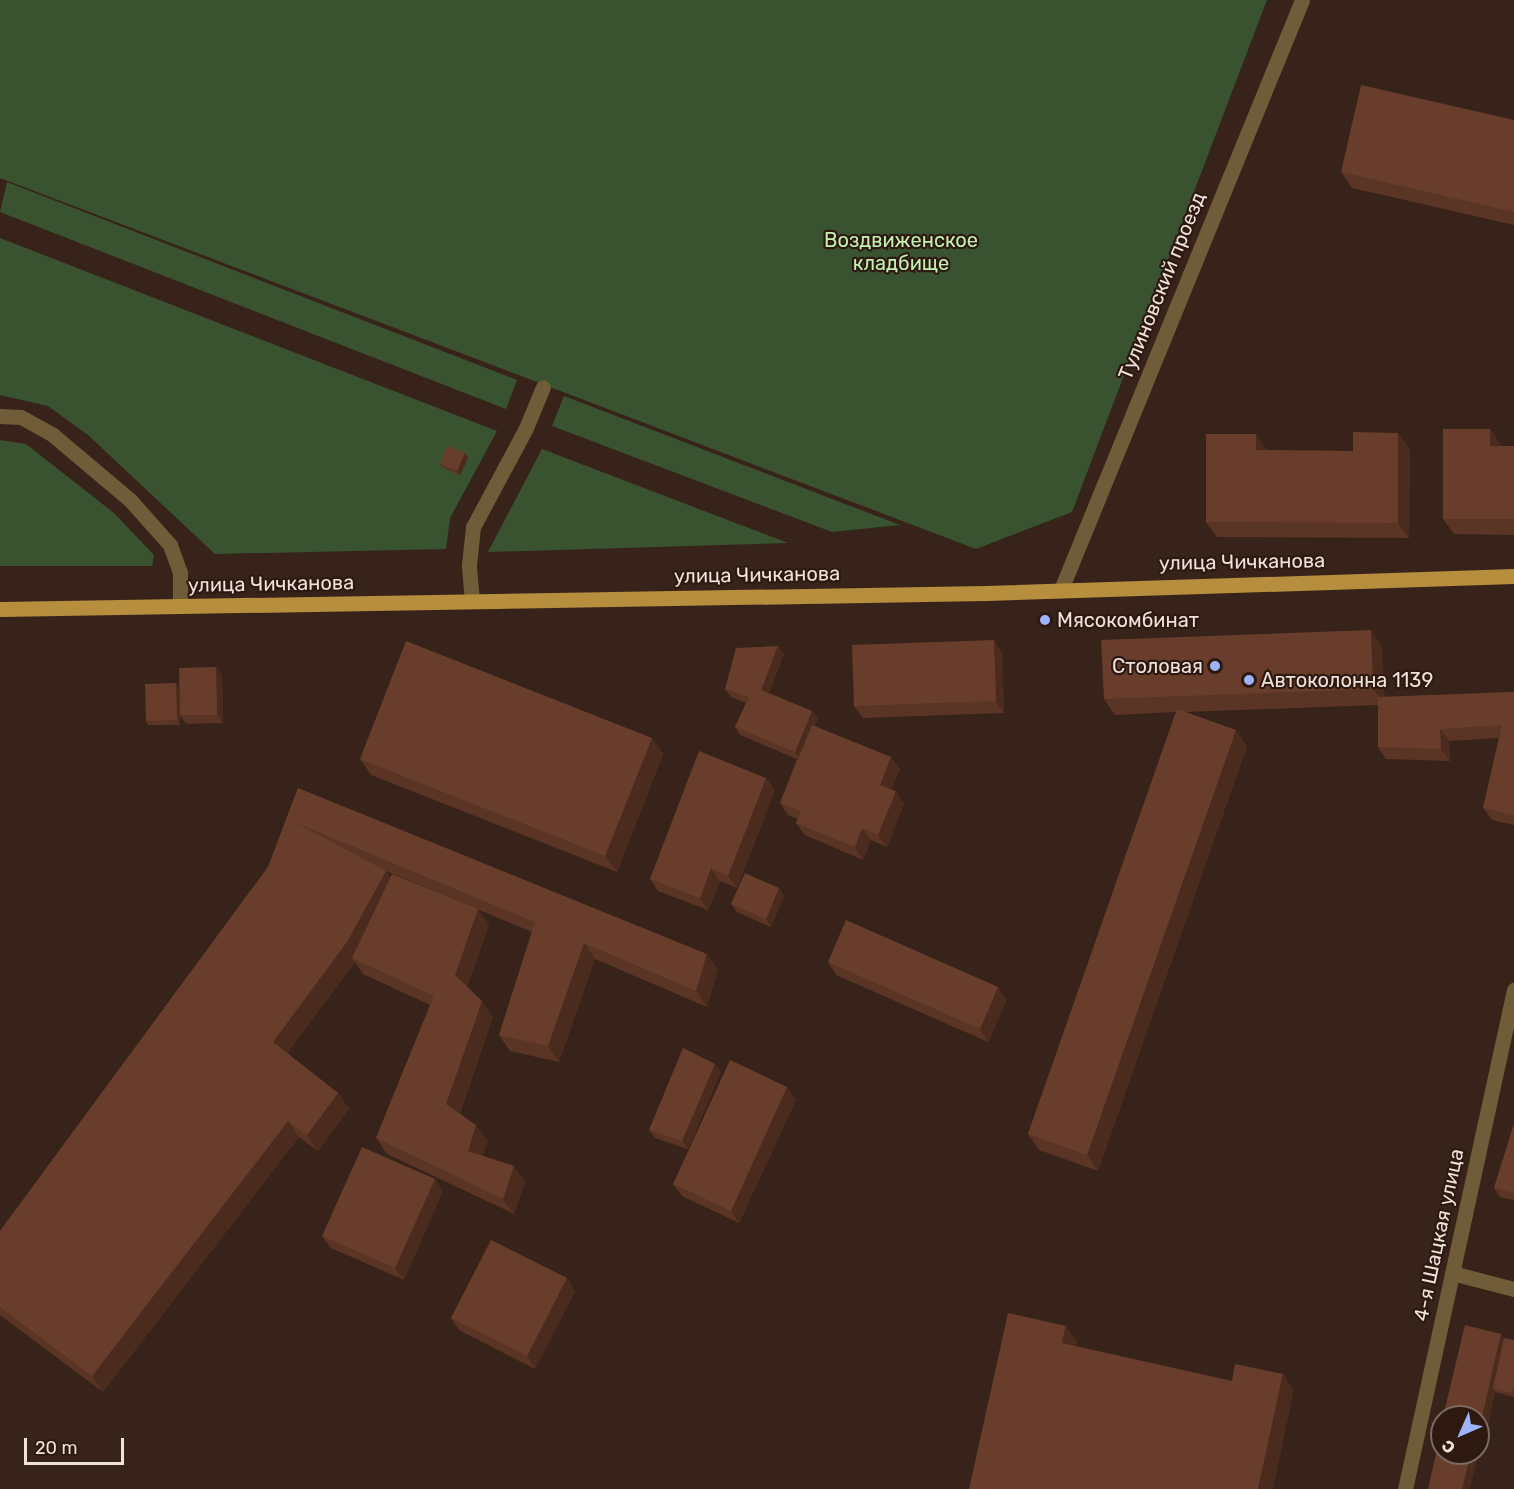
<!DOCTYPE html>
<meta charset="utf-8">
<style>
body{margin:0}
#map{position:relative;width:1514px;height:1489px;overflow:hidden;background:#38231a;font-family:Rubik,sans-serif}
div>[style]{position:absolute}
.green>*{inset:0;background:#395230}
.minor>*{height:15px;margin:-7.5px;padding:0 7.5px;transform-origin:7.5px;border-radius:7.5px;background:#705c38}
.major>*{height:15px;margin:-7.5px;padding:0 7.5px;transform-origin:7.5px;border-radius:7.5px;background:#b78e3e}
.wall>*{inset:0;background:#5a3425}
.shaded-wall>*{inset:0;background:#4a2b1e}
.building>*{inset:0;background:#693d2b}
.dots>*{width:16px;height:16px;translate:-50% -50%;box-sizing:border-box;border:3px solid #2e1911;border-radius:50%}
span{translate:-50% -50%;white-space:nowrap;text-align:center;line-height:1.15;-webkit-text-stroke:4.5px #2e1911;paint-order:stroke}
.park-label{font-size:20px;color:#c1f1b1}
.street-label{font-size:20px;color:#efe1db}
.poi-label{font-size:20px;color:#efe1db}
.left{translate:0 -50%;text-align:left}
.right{translate:-100% -50%;text-align:right}
.north{position:absolute;left:1430px;top:1405px;width:60px;height:60px;box-sizing:border-box;background:#2e1911;border:2px solid #7b6962;border-radius:50%;rotate:225deg;font-size:16px;font-weight:700;line-height:24px;text-align:center;color:#efe1db}
.north::after{content:'';display:block;margin:auto;width:21px;height:27px;background:#9fb3fd;clip-path:polygon(50% 0,100% 100%,50% 72%,0 100%)}
.scale{position:absolute;left:24px;top:1438px;width:100px;height:27px;box-sizing:border-box;border:3px solid #efe1db;border-top:0;padding-left:8px;font-size:18px;line-height:21px;white-space:nowrap;color:#efe1db;-webkit-text-stroke:4px #2e1911;paint-order:stroke}
</style>
<div id="map">
<div class="green">
<i style="clip-path:polygon(0 0,1267px 0,1072px 512px,976px 549px,0 178px)"></i>
<i style="clip-path:polygon(7px 182px,517px 380px,506px 409px,0 212px)"></i>
<i style="clip-path:polygon(0 238px,497px 431px,450px 518px,446px 549px,215px 554px,88px 435px,48px 406px,0 395px)"></i>
<i style="clip-path:polygon(564px 396px,900px 525px,832px 532px,552px 426px)"></i>
<i style="clip-path:polygon(0 440px,26px 444px,114px 513px,154px 555px,152px 566px,0 566px)"></i>
<i style="clip-path:polygon(542px 449px,788px 543px,488px 552px)"></i>
</div>
<div class="minor">
<i style="left:0;top:416px;width:21px;rotate:3deg"></i>
<i style="left:21px;top:417px;width:37px;rotate:29deg"></i>
<i style="left:53px;top:435px;width:102px;rotate:40.2deg"></i>
<i style="left:131px;top:501px;width:59px;rotate:48.4deg"></i>
<i style="left:170px;top:545px;width:29px;rotate:70deg"></i>
<i style="left:180px;top:572px;width:34px;rotate:90deg"></i>
<i style="left:1062px;top:587px;width:634px;rotate:-67.76deg"></i>
<i style="left:472px;top:601px;width:36px;rotate:-95deg"></i>
<i style="left:469px;top:565px;width:38px;rotate:-84deg"></i>
<i style="left:473px;top:527px;width:112px;rotate:-61.8deg"></i>
<i style="left:526px;top:428px;width:44px;rotate:-67.5deg"></i>
<i style="left:1452px;top:1273px;width:64px;rotate:14.5deg"></i>
<i style="left:1405px;top:1489px;width:511px;rotate:-77.68deg"></i>
</div>
<div class="major">
<i style="left:0;top:609px;width:986px;rotate:-0.93deg"></i>
<i style="left:986px;top:593px;width:528px;rotate:-1.84deg"></i>
</div>
<div class="wall">
<i style="clip-path:polygon(1514px 120px,1514px 225px,1352px 188px,1341px 172px)"></i>
<i style="clip-path:polygon(1490px 429px,1501px 445px,1501px 446px,1514px 446px,1514px 535px,1454px 534px,1443px 519px)"></i>
<i style="clip-path:polygon(1410px 449px,1409px 538px,1217px 537px,1206px 522px,1267px 450px,1353px 451px)"></i>
<i style="clip-path:polygon(465px 453px,468px 458px,460px 475px,443px 468px,440px 464px)"></i>
<i style="clip-path:polygon(1382px 646px,1384px 697px,1514px 692px,1514px 825px,1492px 820px,1483px 808px,1499px 738px,1449px 741px,1450px 761px,1386px 759px,1378px 747px,1378px 705px,1185px 712px,1247px 746px,1098px 1171px,1039px 1150px,1028px 1134px,1176px 712px,1115px 715px,1104px 699px)"></i>
<i style="clip-path:polygon(1002px 652px,1004px 713px,863px 718px,854px 706px)"></i>
<i style="clip-path:polygon(784px 654px,769px 693px,812px 711px,818px 719px,815px 726px,900px 769px,891px 790px,904px 804px,887px 847px,871px 840px,863px 860px,805px 835px,796px 823px,798px 819px,788px 815px,780px 803px,797px 759px,740px 735px,735px 727px,746px 703px,731px 697px,725px 689px)"></i>
<i style="clip-path:polygon(216px 667px,222px 675px,223px 723px,186px 724px,180px 715px)"></i>
<i style="clip-path:polygon(176px 683px,179px 688px,180px 725px,148px 725px,146px 721px)"></i>
<i style="clip-path:polygon(652px 738px,663px 754px,617px 872px,371px 775px,360px 759px)"></i>
<i style="clip-path:polygon(766px 778px,775px 790px,737px 888px,720px 881px,708px 910px,658px 891px,650px 879px)"></i>
<i style="clip-path:polygon(298px 788px,718px 969px,707px 1007px,595px 959px,559px 1062px,510px 1051px,499px 1035px,532px 932px,386px 871px,390px 878px,478px 909px,489px 925px,467px 987px,493px 1017px,460px 1113px,488px 1141px,482px 1156px,514px 1166px,525px 1182px,514px 1214px,387px 1154px,376px 1138px,430px 1005px,363px 974px,355px 962px,287px 1053px,338px 1093px,349px 1109px,318px 1151px,299px 1137px,103px 1392px,0 1315px,0 1231px,268px 867px)"></i>
<i style="clip-path:polygon(779px 888px,784px 896px,771px 927px,737px 912px,731px 904px)"></i>
<i style="clip-path:polygon(828px 962px,1007px 999px,988px 1042px,836px 975px)"></i>
<i style="clip-path:polygon(721px 1072px,688px 1149px,655px 1138px,649px 1130px)"></i>
<i style="clip-path:polygon(787px 1087px,796px 1100px,739px 1223px,682px 1196px,673px 1184px)"></i>
<i style="clip-path:polygon(1514px 1124px,1514px 1200px,1500px 1197px,1494px 1188px)"></i>
<i style="clip-path:polygon(443px 1191px,404px 1280px,331px 1248px,322px 1236px)"></i>
<i style="clip-path:polygon(575px 1291px,535px 1369px,459px 1330px,451px 1318px)"></i>
<i style="clip-path:polygon(1504px 1338px,1514px 1340px,1514px 1397px,1495px 1392px,1485px 1439px,1478px 1437px,1478px 1417px)"></i>
</div>
<div class="shaded-wall">
<i style="clip-path:polygon(1490px 429px,1501px 445px,1501px 462px,1490px 446px)"></i>
<i style="clip-path:polygon(1398px 433px,1410px 449px,1409px 538px,1398px 523px)"></i>
<i style="clip-path:polygon(1256px 434px,1267px 450px,1256px 450px)"></i>
<i style="clip-path:polygon(465px 453px,468px 458px,460px 475px,457px 471px)"></i>
<i style="clip-path:polygon(1371px 630px,1382px 646px,1385px 704px,1373px 689px)"></i>
<i style="clip-path:polygon(994px 640px,1002px 652px,1004px 713px,996px 701px)"></i>
<i style="clip-path:polygon(778px 646px,784px 654px,767px 698px,761px 690px)"></i>
<i style="clip-path:polygon(216px 667px,222px 675px,223px 723px,217px 715px)"></i>
<i style="clip-path:polygon(176px 683px,179px 688px,180px 725px,177px 720px)"></i>
<i style="clip-path:polygon(812px 711px,818px 719px,801px 761px,795px 752px)"></i>
<i style="clip-path:polygon(1440px 729px,1449px 741px,1450px 761px,1441px 749px)"></i>
<i style="clip-path:polygon(1236px 730px,1247px 746px,1098px 1171px,1087px 1155px)"></i>
<i style="clip-path:polygon(652px 738px,663px 754px,617px 872px,605px 856px)"></i>
<i style="clip-path:polygon(891px 757px,900px 769px,888px 797px,880px 785px)"></i>
<i style="clip-path:polygon(766px 778px,775px 790px,737px 888px,728px 876px)"></i>
<i style="clip-path:polygon(896px 791px,904px 804px,887px 847px,878px 835px)"></i>
<i style="clip-path:polygon(862px 828px,871px 840px,863px 860px,855px 847px)"></i>
<i style="clip-path:polygon(711px 868px,720px 881px,708px 910px,700px 898px)"></i>
<i style="clip-path:polygon(386px 871px,397px 886px,352px 958px,355px 962px,284px 1058px,273px 1042px)"></i>
<i style="clip-path:polygon(779px 888px,784px 896px,771px 927px,766px 919px)"></i>
<i style="clip-path:polygon(478px 909px,489px 925px,466px 990px,455px 975px)"></i>
<i style="clip-path:polygon(584px 943px,595px 959px,559px 1062px,548px 1046px)"></i>
<i style="clip-path:polygon(707px 954px,718px 969px,707px 1007px,696px 991px)"></i>
<i style="clip-path:polygon(998px 987px,1007px 999px,988px 1042px,980px 1029px)"></i>
<i style="clip-path:polygon(482px 1001px,493px 1017px,457px 1120px,446px 1104px)"></i>
<i style="clip-path:polygon(715px 1064px,721px 1072px,688px 1149px,682px 1141px)"></i>
<i style="clip-path:polygon(787px 1087px,796px 1100px,739px 1223px,731px 1211px)"></i>
<i style="clip-path:polygon(338px 1093px,349px 1109px,318px 1151px,307px 1135px)"></i>
<i style="clip-path:polygon(288px 1121px,299px 1137px,103px 1392px,92px 1376px)"></i>
<i style="clip-path:polygon(476px 1125px,488px 1141px,479px 1167px,468px 1151px)"></i>
<i style="clip-path:polygon(514px 1166px,525px 1182px,514px 1214px,503px 1199px)"></i>
<i style="clip-path:polygon(435px 1179px,443px 1191px,404px 1280px,395px 1268px)"></i>
<i style="clip-path:polygon(567px 1278px,575px 1291px,535px 1369px,527px 1356px)"></i>
<i style="clip-path:polygon(1066px 1326px,1077px 1342px,1073px 1359px,1062px 1343px)"></i>
<i style="clip-path:polygon(1501px 1334px,1507px 1342px,1493px 1388px,1495px 1392px,1485px 1439px,1479px 1430px)"></i>
<i style="clip-path:polygon(1283px 1374px,1294px 1390px,1273px 1489px,1258px 1489px)"></i>
<i style="clip-path:polygon(1478px 1451px,1479px 1452px,1470px 1489px,1462px 1489px,1471px 1453px,1478px 1453px)"></i>
</div>
<div class="building">
<i style="clip-path:polygon(1361px 85px,1514px 120px,1514px 212px,1341px 172px)"></i>
<i style="clip-path:polygon(1443px 429px,1490px 429px,1490px 446px,1514px 446px,1514px 519px,1443px 519px)"></i>
<i style="clip-path:polygon(1353px 432px,1398px 433px,1398px 523px,1206px 522px,1206px 434px,1256px 434px,1256px 450px,1353px 451px)"></i>
<i style="clip-path:polygon(447px 446px,465px 453px,457px 471px,440px 464px)"></i>
<i style="clip-path:polygon(1371px 630px,1373px 689px,1104px 699px,1101px 640px)"></i>
<i style="clip-path:polygon(994px 640px,996px 701px,854px 706px,852px 645px)"></i>
<i style="clip-path:polygon(406px 641px,652px 738px,605px 856px,360px 759px)"></i>
<i style="clip-path:polygon(778px 646px,761px 690px,812px 711px,795px 752px,735px 727px,749px 697px,725px 689px,736px 648px)"></i>
<i style="clip-path:polygon(216px 667px,217px 715px,180px 715px,179px 668px)"></i>
<i style="clip-path:polygon(176px 683px,177px 720px,146px 721px,145px 684px)"></i>
<i style="clip-path:polygon(1514px 692px,1514px 815px,1483px 808px,1502px 725px,1440px 729px,1441px 749px,1378px 747px,1378px 697px)"></i>
<i style="clip-path:polygon(1177px 709px,1236px 730px,1087px 1155px,1028px 1134px)"></i>
<i style="clip-path:polygon(812px 725px,891px 757px,880px 785px,896px 791px,878px 835px,862px 828px,855px 847px,796px 823px,801px 811px,780px 803px)"></i>
<i style="clip-path:polygon(699px 751px,766px 778px,728px 876px,711px 868px,700px 898px,650px 879px)"></i>
<i style="clip-path:polygon(298px 788px,707px 954px,696px 991px,584px 943px,548px 1046px,499px 1035px,535px 922px,294px 822px,386px 871px,347px 942px,273px 1042px,338px 1093px,307px 1135px,288px 1121px,92px 1376px,0 1307px,0 1231px,268px 867px)"></i>
<i style="clip-path:polygon(745px 873px,779px 888px,766px 919px,731px 904px)"></i>
<i style="clip-path:polygon(392px 874px,478px 909px,455px 975px,482px 1001px,446px 1104px,476px 1125px,468px 1151px,514px 1166px,503px 1199px,376px 1138px,434px 996px,352px 958px)"></i>
<i style="clip-path:polygon(846px 920px,998px 987px,980px 1029px,828px 962px)"></i>
<i style="clip-path:polygon(683px 1048px,715px 1064px,682px 1141px,649px 1130px)"></i>
<i style="clip-path:polygon(730px 1060px,787px 1087px,731px 1211px,673px 1184px)"></i>
<i style="clip-path:polygon(1514px 1124px,1514px 1193px,1494px 1188px)"></i>
<i style="clip-path:polygon(362px 1147px,435px 1179px,395px 1268px,322px 1236px)"></i>
<i style="clip-path:polygon(491px 1240px,567px 1278px,527px 1356px,451px 1318px)"></i>
<i style="clip-path:polygon(1008px 1313px,1066px 1326px,1062px 1343px,1232px 1381px,1235px 1364px,1283px 1374px,1258px 1489px,969px 1489px)"></i>
<i style="clip-path:polygon(1465px 1325px,1501px 1334px,1479px 1430px,1478px 1430px,1478px 1417px,1443px 1417px)"></i>
<i style="clip-path:polygon(1504px 1338px,1514px 1340px,1514px 1387px,1512px 1393px,1493px 1388px)"></i>
<i style="clip-path:polygon(1440px 1436px,1442px 1436px,1442px 1453px,1471px 1453px,1462px 1489px,1428px 1489px)"></i>
</div>
<div class="dots">
<i style="left:1045px;top:620px;background:#9fb3fd"></i>
<i style="left:1215px;top:666px;background:#9fb3fd"></i>
<i style="left:1249px;top:680px;background:#9fb3fd"></i>
</div>
<div class="park-label">
<span style="left:901px;top:252px">Воздвиженское<br>кладбище</span>
</div>
<div class="street-label">
<span style="left:1162px;top:286px;rotate:-68deg">Тулиновский проезд</span>
<span style="left:1242px;top:562px;rotate:-1deg">улица Чичканова</span>
<span style="left:757px;top:575px;rotate:-1deg">улица Чичканова</span>
<span style="left:271px;top:584px;rotate:-1deg">улица Чичканова</span>
<span style="left:1439px;top:1235px;rotate:-78deg">4-я Шацкая улица</span>
</div>
<div class="poi-label">
<span class="left" style="left:1057px;top:620px">Мясокомбинат</span>
<span class="right" style="left:1203px;top:666px">Столовая</span>
<span class="left" style="left:1261px;top:680px">Автоколонна 1139</span>
</div>
<div class="north">С</div>
<div class="scale">20 m</div>
</div>
